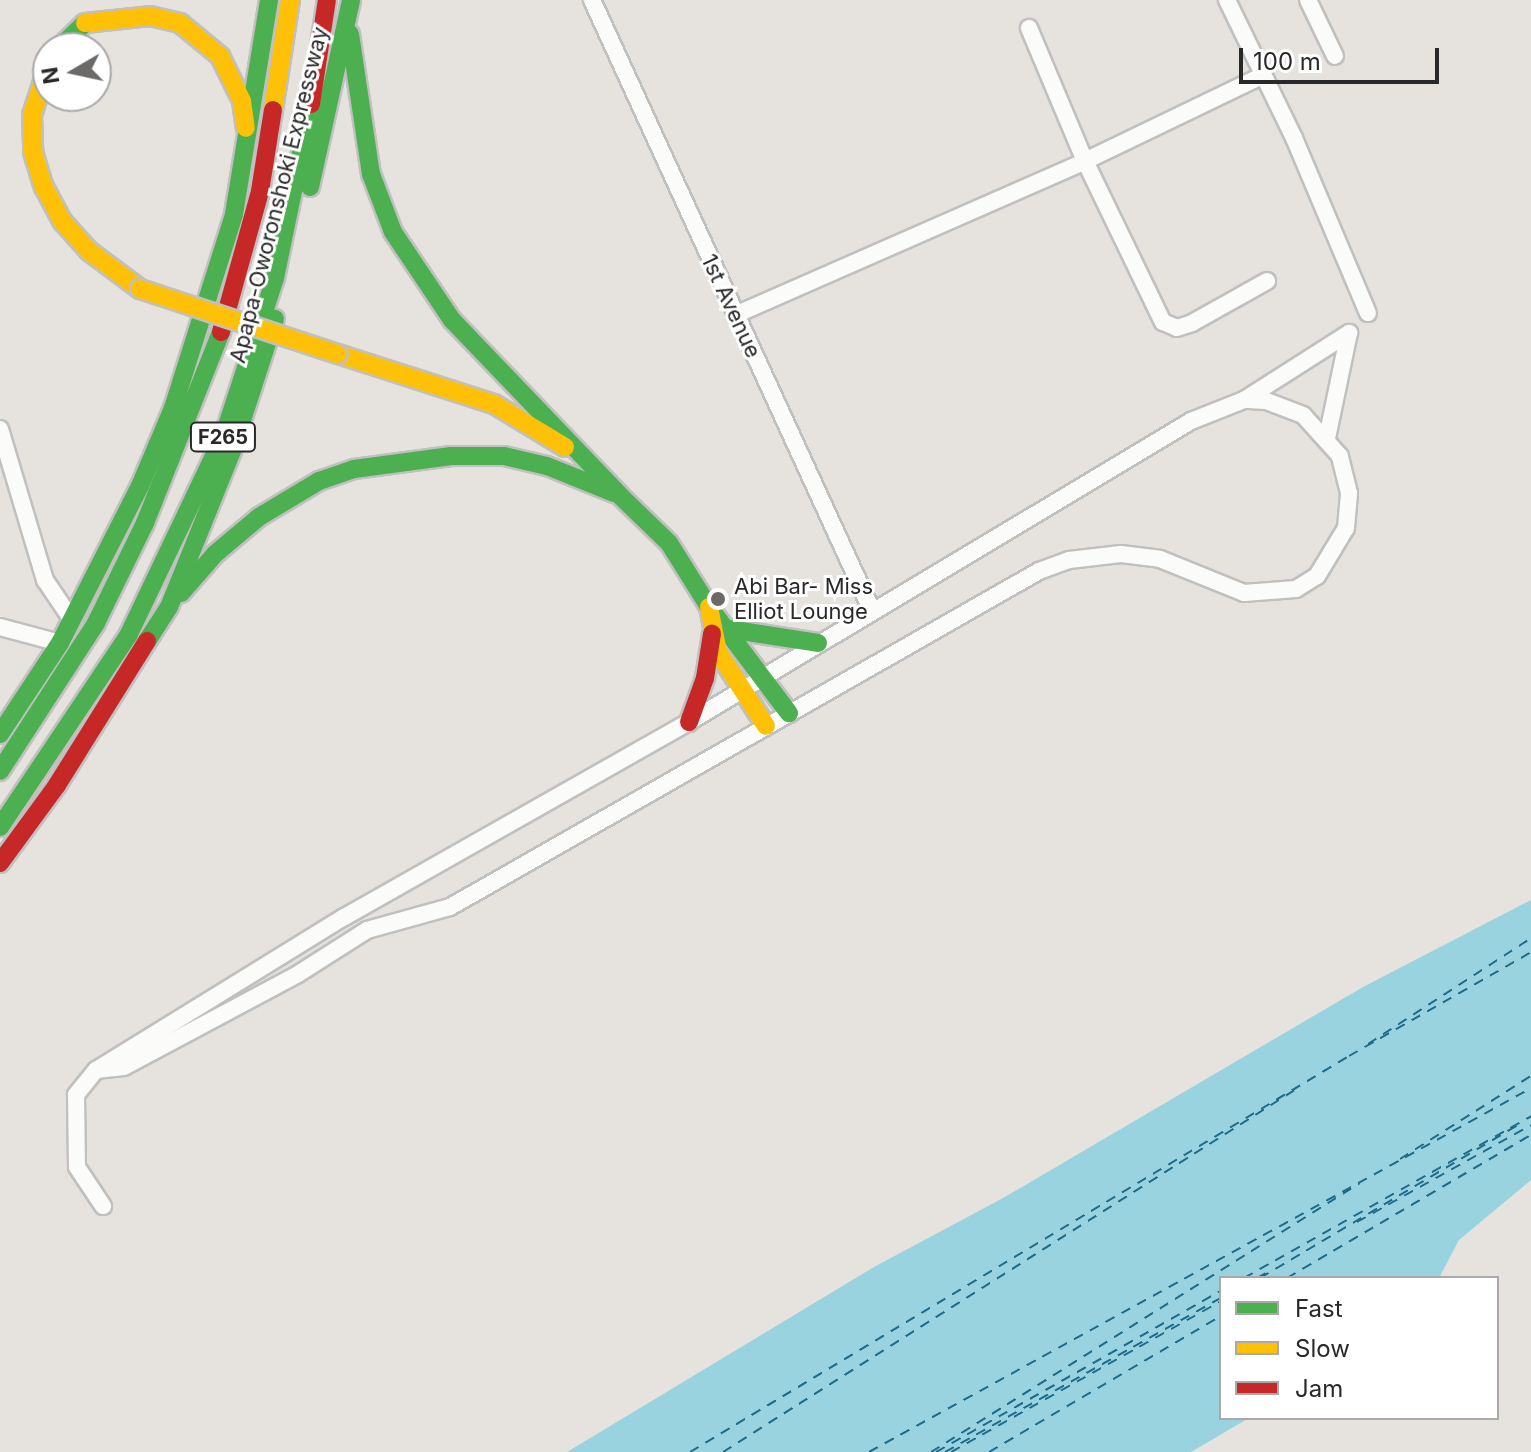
<!DOCTYPE html>
<style>
body{margin:0}
#map{position:relative;width:1531px;height:1452px;overflow:hidden;background:#e6e3df;font-family:Inter,sans-serif}
div>[style]{position:absolute}
.water>*{inset:0;background:#9ad3e0}
.ferry>*{height:2px;margin-top:-1px;transform-origin:0;background:repeating-linear-gradient(90deg,#1c6b89 0 10px,transparent 0 18px)}
.roads{filter:drop-shadow(2px 0 #c1c0c0) drop-shadow(-2px 0 #c1c0c0) drop-shadow(0 2px #c1c0c0) drop-shadow(0 -2px #c1c0c0)}
.street>*{height:16px;margin:-8px;padding:0 8px;transform-origin:8px;border-radius:8px;background:#fbfbfa}
.fast>*{height:18px;margin:-9px;padding:0 9px;transform-origin:9px;border-radius:9px;background:#4caf50}
.slow>*{height:18px;margin:-9px;padding:0 9px;transform-origin:9px;border-radius:9px;background:#ffc107}
.jam>*{height:18px;margin:-9px;padding:0 9px;transform-origin:9px;border-radius:9px;background:#c62828}
.bridges{filter:drop-shadow(2px 0 #c1c0c0) drop-shadow(-2px 0 #c1c0c0) drop-shadow(0 2px #c1c0c0) drop-shadow(0 -2px #c1c0c0)}
.slow-bridge>*{height:18px;margin:-9px;padding:0 9px;transform-origin:9px;border-radius:9px;background:#ffc107}
.dots>*{width:22px;height:22px;translate:-50% -50%;box-sizing:border-box;border:4px solid #fff;border-radius:50%}
span{translate:-50% -50%;white-space:nowrap;text-align:center;line-height:1.15;-webkit-text-stroke:6px #fff;paint-order:stroke}
.shield-label span{padding:2px 6px;background:#fff;border:2px solid;border-radius:6px;-webkit-text-stroke-width:0}
.shield-label{font-size:20px;color:#292929;font-weight:700}
.street-label{font-size:22px;color:#292929}
.poi-label{font-size:22px;color:#292929}
.left{translate:0 -50%;text-align:left}
.legend{position:absolute;left:1219px;top:1276px;width:280px;height:144px;box-sizing:border-box;background:#fff;border:2px solid #a9a9a9;margin:0;padding:10px 14px;list-style:none;font-size:24px;color:#292929}
.legend li{display:flex;align-items:center;gap:16px;height:40px}
.legend b{width:40px;border:2px solid #a9a9a9}
.north{position:absolute;left:32px;top:32px;width:80px;height:80px;box-sizing:border-box;background:#fff;border:2px solid #a9a9a9;border-radius:50%;rotate:261deg;font-size:22px;font-weight:700;line-height:32px;text-align:center;color:#292929}
.north::after{content:'';display:block;margin:auto;width:28px;height:36px;background:#6b6a69;clip-path:polygon(50% 0,100% 100%,50% 72%,0 100%)}
.scale{position:absolute;left:1239px;top:48px;width:200px;height:36px;box-sizing:border-box;border:4px solid #292929;border-top:0;padding-left:10px;font-size:24px;line-height:28px;white-space:nowrap;color:#292929;-webkit-text-stroke:6px #fff;paint-order:stroke}
</style>
<div id="map">
<div class="water">
<i style="clip-path:polygon(1531px 900px,1531px 1180px,1459px 1240px,1439px 1278px,1221px 1278px,1221px 1418px,1249px 1418px,1191px 1452px,567px 1452px,874px 1267px,1003px 1198px,1363px 987px)"></i>
</div>
<div class="ferry">
<i style="left:1368px;top:1044px;width:194px;rotate:-33deg"></i>
<i style="left:1400px;top:1159px;width:155px;rotate:-32.4deg"></i>
<i style="left:1357px;top:1222px;width:199px;rotate:-29.1deg"></i>
<i style="left:1244px;top:1278px;width:330px;rotate:-29.4deg"></i>
<i style="left:1257px;top:1278px;width:13px;rotate:-29deg"></i>
<i style="left:1260px;top:1278px;width:306px;rotate:-30.7deg"></i>
<i style="left:1287px;top:1278px;width:283px;rotate:-30.4deg"></i>
<i style="left:690px;top:1452px;width:769px;rotate:-31deg"></i>
<i style="left:1349px;top:1056px;width:210px;rotate:-29.7deg"></i>
<i style="left:723px;top:1452px;width:681px;rotate:-32.34deg"></i>
<i style="left:869px;top:1452px;width:755px;rotate:-28.8deg"></i>
<i style="left:931px;top:1452px;width:506px;rotate:-32.09deg"></i>
<i style="left:936px;top:1452px;width:327px;rotate:-29.5deg"></i>
<i style="left:945px;top:1452px;width:316px;rotate:-29.2deg"></i>
<i style="left:951px;top:1452px;width:309px;rotate:-29.2deg"></i>
<i style="left:989px;top:1452px;width:269px;rotate:-30.4deg"></i>
</div>
<div class="roads">
<div class="street">
<i style="left:592px;top:0;width:672px;rotate:65.38deg"></i>
<i style="left:1227px;top:0;width:153px;rotate:64.1deg"></i>
<i style="left:1294px;top:138px;width:190px;rotate:67.1deg"></i>
<i style="left:1308px;top:0;width:62px;rotate:64.3deg"></i>
<i style="left:1029px;top:28px;width:144px;rotate:67.2deg"></i>
<i style="left:1085px;top:161px;width:179px;rotate:64.2deg"></i>
<i style="left:1163px;top:322px;width:15px;rotate:23deg"></i>
<i style="left:1177px;top:328px;width:16px;rotate:-18deg"></i>
<i style="left:1192px;top:323px;width:86px;rotate:-29.2deg"></i>
<i style="left:735px;top:315px;width:382px;rotate:-23.7deg"></i>
<i style="left:1085px;top:161px;width:196px;rotate:-25.7deg"></i>
<i style="left:1244px;top:400px;width:125px;rotate:-32.5deg"></i>
<i style="left:0;top:429px;width:158px;rotate:73.4deg"></i>
<i style="left:45px;top:580px;width:48px;rotate:56deg"></i>
<i style="left:1327px;top:438px;width:107px;rotate:-78.2deg"></i>
<i style="left:0;top:627px;width:62px;rotate:14.9deg"></i>
<i style="left:96px;top:1070px;width:28px;rotate:-6deg"></i>
<i style="left:124px;top:1067px;width:197px;rotate:-28.1deg"></i>
<i style="left:298px;top:974px;width:82px;rotate:-32.5deg"></i>
<i style="left:367px;top:930px;width:86px;rotate:-15.5deg"></i>
<i style="left:450px;top:907px;width:678px;rotate:-29.7deg"></i>
<i style="left:1039px;top:571px;width:32px;rotate:-20deg"></i>
<i style="left:1069px;top:560px;width:52px;rotate:-6.6deg"></i>
<i style="left:1121px;top:554px;width:39px;rotate:7deg"></i>
<i style="left:1160px;top:559px;width:91px;rotate:22deg"></i>
<i style="left:1244px;top:593px;width:52px;rotate:-4.4deg"></i>
<i style="left:1296px;top:589px;width:25px;rotate:-32deg"></i>
<i style="left:1317px;top:576px;width:56px;rotate:-58.9deg"></i>
<i style="left:1346px;top:528px;width:35px;rotate:-85deg"></i>
<i style="left:1349px;top:493px;width:38px;rotate:-104deg"></i>
<i style="left:1340px;top:456px;width:55px;rotate:-132.1deg"></i>
<i style="left:1303px;top:415px;width:40px;rotate:-159deg"></i>
<i style="left:1266px;top:401px;width:22px;rotate:-177deg"></i>
<i style="left:1244px;top:400px;width:57px;rotate:158.4deg"></i>
<i style="left:1191px;top:421px;width:585px;rotate:149.05deg"></i>
<i style="left:689px;top:722px;width:396px;rotate:150.5deg"></i>
<i style="left:344px;top:917px;width:291px;rotate:148.3deg"></i>
<i style="left:96px;top:1070px;width:32px;rotate:129deg"></i>
<i style="left:76px;top:1095px;width:72px;rotate:89.2deg"></i>
<i style="left:77px;top:1167px;width:47px;rotate:56.3deg"></i>
</div>
<div class="fast">
<i style="left:350px;top:34px;width:142px;rotate:81.5deg"></i>
<i style="left:371px;top:174px;width:62px;rotate:69.2deg"></i>
<i style="left:393px;top:232px;width:106px;rotate:56.2deg"></i>
<i style="left:452px;top:320px;width:244px;rotate:46.2deg"></i>
<i style="left:59px;top:48px;width:36px;rotate:-44deg"></i>
<i style="left:310px;top:187px;width:191px;rotate:-77.6deg"></i>
<i style="left:609px;top:485px;width:83px;rotate:44deg"></i>
<i style="left:669px;top:543px;width:75px;rotate:58deg"></i>
<i style="left:709px;top:607px;width:133px;rotate:53deg"></i>
<i style="left:181px;top:593px;width:52px;rotate:-48.9deg"></i>
<i style="left:215px;top:554px;width:57px;rotate:-40.1deg"></i>
<i style="left:259px;top:517px;width:70px;rotate:-31deg"></i>
<i style="left:319px;top:481px;width:37px;rotate:-19deg"></i>
<i style="left:354px;top:469px;width:98px;rotate:-7.6deg"></i>
<i style="left:451px;top:456px;width:53px"></i>
<i style="left:504px;top:456px;width:44px;rotate:13.1deg"></i>
<i style="left:547px;top:466px;width:72px;rotate:21.9deg"></i>
<i style="left:728px;top:629px;width:91px;rotate:8.8deg"></i>
<i style="left:147px;top:641px;width:40px;rotate:-57.1deg"></i>
<i style="left:169px;top:607px;width:168px;rotate:-68deg"></i>
<i style="left:232px;top:451px;width:139px;rotate:-72deg"></i>
<i style="left:0;top:734px;width:109px;rotate:-56.6deg"></i>
<i style="left:60px;top:643px;width:176px;rotate:-63deg"></i>
<i style="left:140px;top:486px;width:85px;rotate:-67.1deg"></i>
<i style="left:173px;top:408px;width:203px;rotate:-72.5deg"></i>
<i style="left:234px;top:214px;width:217px;rotate:-80.7deg"></i>
<i style="left:0;top:771px;width:176px;rotate:-57deg"></i>
<i style="left:96px;top:623px;width:111px;rotate:-63.9deg"></i>
<i style="left:145px;top:523px;width:206px;rotate:-68.3deg"></i>
<i style="left:0;top:827px;width:232px;rotate:-56.2deg"></i>
<i style="left:129px;top:634px;width:221px;rotate:-64.5deg"></i>
<i style="left:224px;top:435px;width:165px;rotate:-72deg"></i>
<i style="left:275px;top:278px;width:178px;rotate:-78.3deg"></i>
</div>
<div class="slow">
<i style="left:85px;top:23px;width:65px;rotate:-6.1deg"></i>
<i style="left:150px;top:16px;width:31px;rotate:13deg"></i>
<i style="left:180px;top:23px;width:52px;rotate:39.5deg"></i>
<i style="left:220px;top:56px;width:50px;rotate:63.9deg"></i>
<i style="left:242px;top:101px;width:27px;rotate:82deg"></i>
<i style="left:48px;top:66px;width:52px;rotate:108.1deg"></i>
<i style="left:32px;top:115px;width:37px;rotate:88deg"></i>
<i style="left:33px;top:152px;width:37px;rotate:73deg"></i>
<i style="left:44px;top:187px;width:40px;rotate:62deg"></i>
<i style="left:63px;top:222px;width:39px;rotate:48deg"></i>
<i style="left:89px;top:251px;width:64px;rotate:36.7deg"></i>
<i style="left:273px;top:110px;width:111px;rotate:-81.2deg"></i>
<i style="left:338px;top:354px;width:164px;rotate:17.8deg"></i>
<i style="left:494px;top:404px;width:83px;rotate:31.2deg"></i>
<i style="left:709px;top:607px;width:46px;rotate:78.7deg"></i>
<i style="left:718px;top:652px;width:88px;rotate:57deg"></i>
</div>
<div class="jam">
<i style="left:311px;top:104px;width:105px;rotate:-81.3deg"></i>
<i style="left:221px;top:332px;width:146px;rotate:-74.5deg"></i>
<i style="left:260px;top:191px;width:82px;rotate:-80.9deg"></i>
<i style="left:689px;top:722px;width:47px;rotate:-70deg"></i>
<i style="left:705px;top:678px;width:45px;rotate:-81deg"></i>
<i style="left:0;top:863px;width:97px;rotate:-53.8deg"></i>
<i style="left:57px;top:785px;width:170px;rotate:-58deg"></i>
</div>
</div>
<div class="bridges">
<div class="slow-bridge">
<i style="left:140px;top:289px;width:208px;rotate:18.2deg"></i>
</div>
</div>
<div class="dots">
<i style="left:718px;top:599px;background:#6b6a69"></i>
</div>
<div class="shield-label">
<span style="left:223px;top:437px">F265</span>
</div>
<div class="street-label">
<span style="left:279px;top:195px;rotate:-76deg">Apapa-Oworonshoki Expressway</span>
<span style="left:731px;top:306px;rotate:65deg">1st Avenue</span>
</div>
<div class="poi-label">
<span class="left" style="left:734px;top:599px">Abi Bar- Miss<br>Elliot Lounge</span>
</div>
<ul class="legend">
<li><b style="height:10px;background:#4caf50"></b>Fast</li>
<li><b style="height:10px;background:#ffc107"></b>Slow</li>
<li><b style="height:10px;background:#c62828"></b>Jam</li>
</ul>
<div class="north">N</div>
<div class="scale">100 m</div>
</div>
